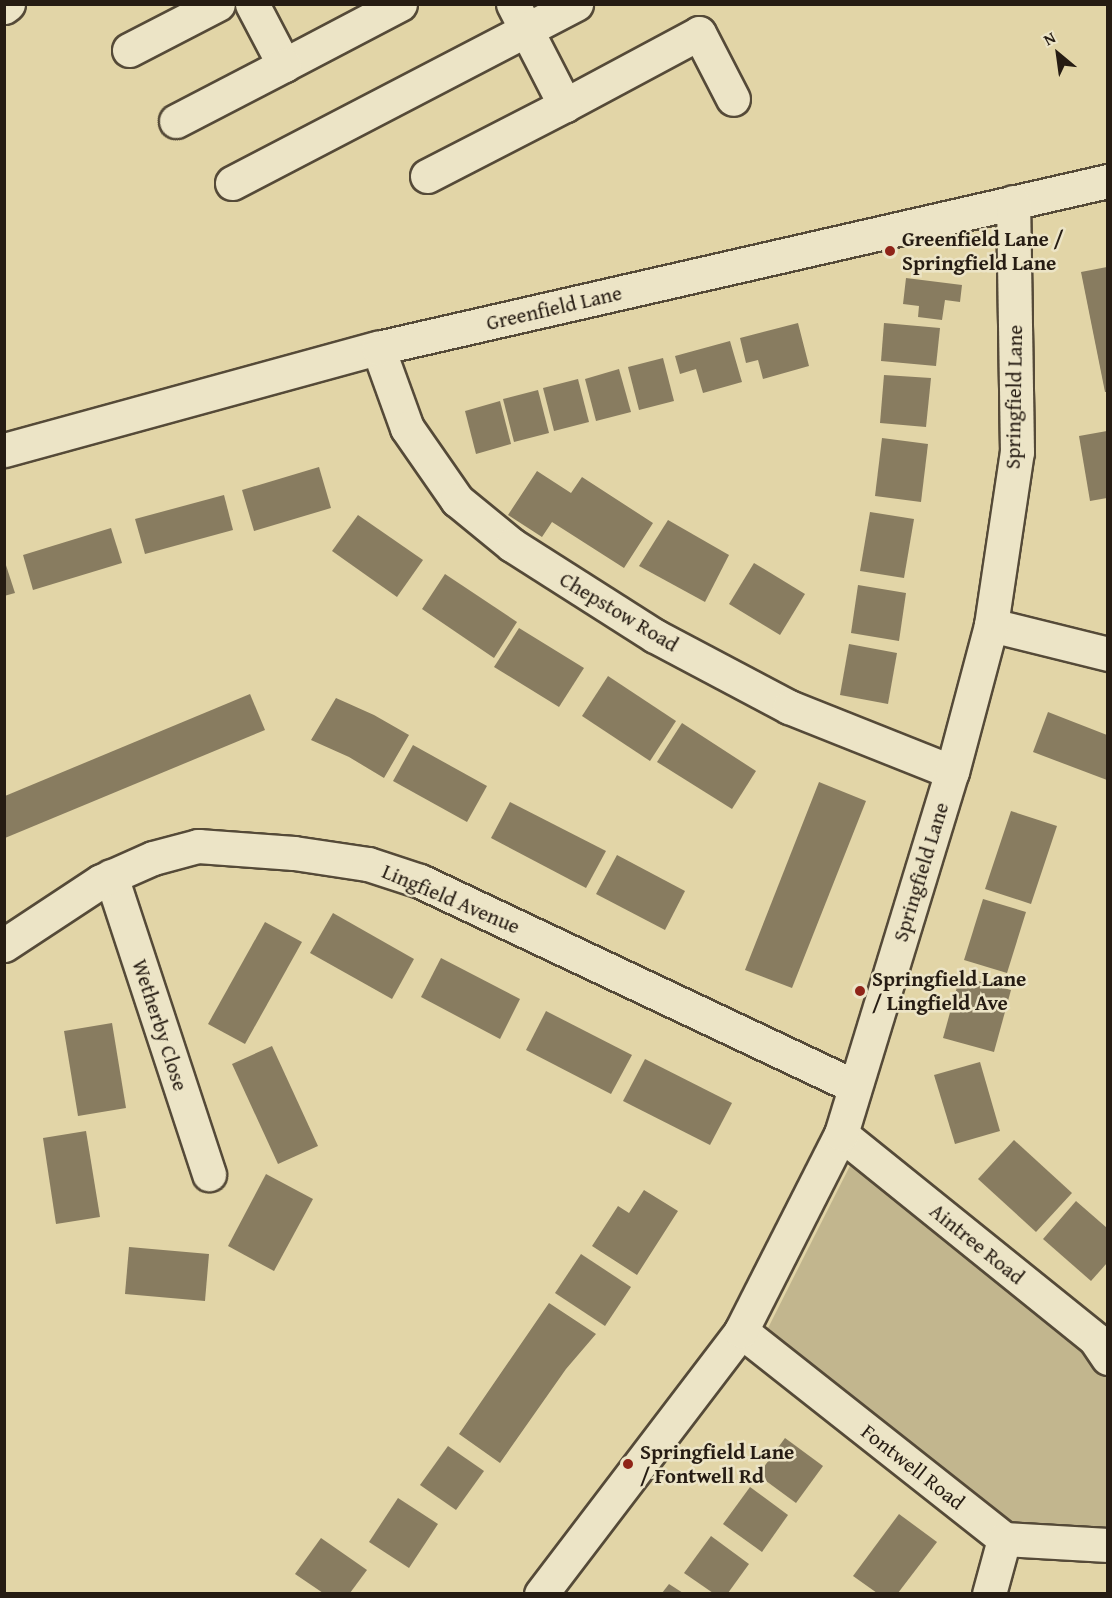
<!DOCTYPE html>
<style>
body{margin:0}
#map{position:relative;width:1112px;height:1598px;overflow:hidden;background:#e2d5a7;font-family:"Gentium Book Plus",serif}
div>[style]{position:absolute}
.green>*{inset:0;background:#c2b68e}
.building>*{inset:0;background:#887c60}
.roads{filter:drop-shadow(2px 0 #554a38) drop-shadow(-2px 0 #554a38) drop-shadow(0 2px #554a38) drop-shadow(0 -2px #554a38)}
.minor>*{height:33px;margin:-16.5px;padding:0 16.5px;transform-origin:16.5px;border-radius:16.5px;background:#ece4c6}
.dots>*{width:16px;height:16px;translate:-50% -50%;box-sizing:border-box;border:3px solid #ece4c6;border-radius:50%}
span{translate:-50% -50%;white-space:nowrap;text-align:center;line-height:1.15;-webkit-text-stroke:5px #ece4c6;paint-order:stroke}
.poi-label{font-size:21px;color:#261c13;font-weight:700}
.left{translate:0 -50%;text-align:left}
.street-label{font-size:21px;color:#261c13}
.frame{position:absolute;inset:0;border:6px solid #261c13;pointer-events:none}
.north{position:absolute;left:1028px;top:24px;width:60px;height:60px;-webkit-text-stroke:4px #ece4c6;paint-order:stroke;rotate:331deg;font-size:16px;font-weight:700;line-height:24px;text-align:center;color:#261c13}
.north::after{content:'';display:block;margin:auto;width:21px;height:27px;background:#261c13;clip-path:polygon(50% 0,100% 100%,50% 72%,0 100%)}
</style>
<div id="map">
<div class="green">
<i style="clip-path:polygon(858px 1150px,1107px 1375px,1107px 1532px,1004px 1528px,766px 1332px)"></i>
</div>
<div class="building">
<i style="clip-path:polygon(1107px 267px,1107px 392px,1105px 392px,1081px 272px)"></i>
<i style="clip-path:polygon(906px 278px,962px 285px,960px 302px,945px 300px,942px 320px,918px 317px,919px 306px,903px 304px)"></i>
<i style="clip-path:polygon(798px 323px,809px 366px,763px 379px,758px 360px,746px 363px,740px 338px)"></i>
<i style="clip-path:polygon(884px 323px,940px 328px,936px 366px,881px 361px)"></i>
<i style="clip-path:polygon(730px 341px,742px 382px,703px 393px,696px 369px,680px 374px,675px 356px)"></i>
<i style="clip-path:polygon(663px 358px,674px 401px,639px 410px,628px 367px)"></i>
<i style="clip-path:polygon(619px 369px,631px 412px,596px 421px,585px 379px)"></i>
<i style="clip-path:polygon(884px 375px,931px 378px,926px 427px,880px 423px)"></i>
<i style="clip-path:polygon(578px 379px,589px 422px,554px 431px,543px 388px)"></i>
<i style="clip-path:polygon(538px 390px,549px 433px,514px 442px,503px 399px)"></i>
<i style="clip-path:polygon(500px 401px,511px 444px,476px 454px,465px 411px)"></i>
<i style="clip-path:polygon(1107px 431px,1107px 498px,1090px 501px,1079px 436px)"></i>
<i style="clip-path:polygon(882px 438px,928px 444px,921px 502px,875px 496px)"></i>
<i style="clip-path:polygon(319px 467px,331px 508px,254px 531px,242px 490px)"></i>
<i style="clip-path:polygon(537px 471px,571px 493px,582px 477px,653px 523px,624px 568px,552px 522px,542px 537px,508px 515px)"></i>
<i style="clip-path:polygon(224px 495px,233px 530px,145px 554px,135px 519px)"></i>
<i style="clip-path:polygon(870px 512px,914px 519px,904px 578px,860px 571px)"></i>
<i style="clip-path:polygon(358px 515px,423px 560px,397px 597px,332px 551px)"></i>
<i style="clip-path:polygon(668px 520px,729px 555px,705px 602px,639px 566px)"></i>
<i style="clip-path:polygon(111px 528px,122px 563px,33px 590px,23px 555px)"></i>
<i style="clip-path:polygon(4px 559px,15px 593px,4px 596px)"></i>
<i style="clip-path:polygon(754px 563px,805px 594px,780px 635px,729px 604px)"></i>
<i style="clip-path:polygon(445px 574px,517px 622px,494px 658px,422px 609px)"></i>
<i style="clip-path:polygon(858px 585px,906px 593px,899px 641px,851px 633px)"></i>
<i style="clip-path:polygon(519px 628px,584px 668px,559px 707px,494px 667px)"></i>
<i style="clip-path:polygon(849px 644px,897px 653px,888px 704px,840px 695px)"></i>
<i style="clip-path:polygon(608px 676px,676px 721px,650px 761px,582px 716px)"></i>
<i style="clip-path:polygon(250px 694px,265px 730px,5px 838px,5px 796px)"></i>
<i style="clip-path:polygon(336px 698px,374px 715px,409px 735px,384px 778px,349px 757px,311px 740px)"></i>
<i style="clip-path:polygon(1048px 712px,1107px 735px,1107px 780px,1033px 752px)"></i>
<i style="clip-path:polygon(682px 723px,756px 771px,732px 809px,657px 762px)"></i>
<i style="clip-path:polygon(413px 745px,487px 786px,467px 822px,393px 781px)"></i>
<i style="clip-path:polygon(819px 782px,866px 801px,792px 988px,745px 970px)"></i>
<i style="clip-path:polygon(510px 802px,606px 851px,586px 888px,491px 838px)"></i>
<i style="clip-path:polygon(1011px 811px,1057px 826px,1031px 904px,985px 889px)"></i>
<i style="clip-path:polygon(617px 855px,685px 891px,665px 930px,596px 894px)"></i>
<i style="clip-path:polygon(983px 899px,1026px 912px,1007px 973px,964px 960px)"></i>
<i style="clip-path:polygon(333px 913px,414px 959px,392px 999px,310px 953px)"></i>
<i style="clip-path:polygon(265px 922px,302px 942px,245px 1044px,208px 1024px)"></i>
<i style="clip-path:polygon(441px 958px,520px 999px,500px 1039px,421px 997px)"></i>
<i style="clip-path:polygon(960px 976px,1011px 990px,994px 1052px,943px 1038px)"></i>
<i style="clip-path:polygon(546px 1011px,632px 1055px,611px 1094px,526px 1050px)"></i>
<i style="clip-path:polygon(112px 1023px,126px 1108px,78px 1116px,64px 1031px)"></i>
<i style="clip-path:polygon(272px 1046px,318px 1146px,278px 1164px,232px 1064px)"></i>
<i style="clip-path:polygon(645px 1059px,732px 1103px,710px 1145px,623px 1101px)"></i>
<i style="clip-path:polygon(980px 1062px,1000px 1131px,955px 1144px,934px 1075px)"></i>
<i style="clip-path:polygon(86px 1131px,100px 1217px,56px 1224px,43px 1138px)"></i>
<i style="clip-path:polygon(1014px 1140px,1072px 1193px,1036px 1232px,978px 1179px)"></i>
<i style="clip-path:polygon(266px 1174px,313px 1199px,274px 1271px,228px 1246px)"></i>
<i style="clip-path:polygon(644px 1190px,678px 1211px,637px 1275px,592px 1246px,618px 1206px,629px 1213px)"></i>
<i style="clip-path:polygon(1076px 1201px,1107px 1228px,1107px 1263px,1091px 1281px,1043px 1239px)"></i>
<i style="clip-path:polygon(129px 1247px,209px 1254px,205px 1301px,125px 1294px)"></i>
<i style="clip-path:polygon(581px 1254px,631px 1287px,605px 1326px,555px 1293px)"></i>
<i style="clip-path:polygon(549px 1303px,596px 1334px,566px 1369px,500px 1463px,459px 1434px)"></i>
<i style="clip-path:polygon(785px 1438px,823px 1466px,796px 1503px,758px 1475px)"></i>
<i style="clip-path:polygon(448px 1446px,484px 1471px,456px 1510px,420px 1485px)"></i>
<i style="clip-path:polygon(750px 1487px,788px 1515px,762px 1552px,723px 1524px)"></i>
<i style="clip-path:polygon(398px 1498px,438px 1524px,409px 1568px,369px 1542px)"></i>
<i style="clip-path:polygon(899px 1514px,937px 1542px,898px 1593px,877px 1593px,853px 1576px)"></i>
<i style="clip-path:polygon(711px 1536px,749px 1564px,728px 1593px,713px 1593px,684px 1573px)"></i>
<i style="clip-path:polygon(321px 1538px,367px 1570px,350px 1593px,323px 1593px,295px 1574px)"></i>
<i style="clip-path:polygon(669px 1584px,683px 1593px,662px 1593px)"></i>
</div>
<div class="roads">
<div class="minor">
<i style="left:252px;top:4px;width:69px;rotate:62.3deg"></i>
<i style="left:284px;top:65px;width:131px;rotate:-27.7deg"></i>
<i style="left:513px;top:4px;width:114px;rotate:62.8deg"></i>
<i style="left:565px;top:105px;width:152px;rotate:-28.2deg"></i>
<i style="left:699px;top:33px;width:74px;rotate:62.7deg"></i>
<i style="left:4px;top:7px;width:5px;rotate:-37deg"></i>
<i style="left:129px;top:50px;width:100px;rotate:-27.3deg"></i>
<i style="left:176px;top:121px;width:122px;rotate:-27.4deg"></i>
<i style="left:427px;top:176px;width:155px;rotate:-27.2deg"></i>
<i style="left:232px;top:183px;width:388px;rotate:-27.5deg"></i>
<i style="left:378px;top:348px;width:85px;rotate:70.1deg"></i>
<i style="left:407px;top:428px;width:88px;rotate:55.2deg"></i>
<i style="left:457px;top:500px;width:71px;rotate:39.3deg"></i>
<i style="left:512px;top:545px;width:169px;rotate:32.5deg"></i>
<i style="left:655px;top:636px;width:152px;rotate:27.9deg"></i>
<i style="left:789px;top:707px;width:175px;rotate:21.7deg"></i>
<i style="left:4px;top:450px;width:388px;rotate:-15.3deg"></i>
<i style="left:378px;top:348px;width:749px;rotate:-12.89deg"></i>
<i style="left:991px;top:625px;width:121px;rotate:13.9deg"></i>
<i style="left:111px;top:876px;width:314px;rotate:71.8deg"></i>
<i style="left:4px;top:945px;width:116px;rotate:-33.4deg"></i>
<i style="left:101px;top:881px;width:57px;rotate:-23.9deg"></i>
<i style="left:153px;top:858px;width:47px;rotate:-14.9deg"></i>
<i style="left:198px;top:846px;width:96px;rotate:4.2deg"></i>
<i style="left:294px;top:853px;width:75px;rotate:8.5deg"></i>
<i style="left:368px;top:864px;width:55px;rotate:18.1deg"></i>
<i style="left:420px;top:881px;width:481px;rotate:25.3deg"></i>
<i style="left:841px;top:1134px;width:326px;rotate:38.9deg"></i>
<i style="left:1095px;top:1339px;width:23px;rotate:56deg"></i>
<i style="left:741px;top:1331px;width:335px;rotate:38.3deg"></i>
<i style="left:1004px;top:1539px;width:104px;rotate:3.3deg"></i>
<i style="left:541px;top:1594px;width:330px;rotate:-52.7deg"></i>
<i style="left:741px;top:1331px;width:221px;rotate:-63.1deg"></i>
<i style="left:841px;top:1134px;width:379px;rotate:-73deg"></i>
<i style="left:952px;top:772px;width:152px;rotate:-75.1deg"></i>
<i style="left:991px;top:625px;width:175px;rotate:-81.5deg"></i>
<i style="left:1017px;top:452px;width:250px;rotate:-90.9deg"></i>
<i style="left:989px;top:1594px;width:57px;rotate:-74.7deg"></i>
</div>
</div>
<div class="dots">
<i style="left:890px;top:251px;background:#8f2418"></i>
<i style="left:860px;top:991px;background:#8f2418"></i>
<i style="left:628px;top:1464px;background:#8f2418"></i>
</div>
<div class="poi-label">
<span class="left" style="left:902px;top:251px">Greenfield Lane /<br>Springfield Lane</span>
<span class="left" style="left:872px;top:991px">Springfield Lane<br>/ Lingfield Ave</span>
<span class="left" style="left:640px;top:1464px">Springfield Lane<br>/ Fontwell Rd</span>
</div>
<div class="street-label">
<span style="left:554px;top:308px;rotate:-13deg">Greenfield Lane</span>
<span style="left:1014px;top:397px;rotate:-89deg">Springfield Lane</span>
<span style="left:619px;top:612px;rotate:31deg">Chepstow Road</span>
<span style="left:921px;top:872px;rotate:-73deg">Springfield Lane</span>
<span style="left:451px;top:899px;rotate:23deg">Lingfield Avenue</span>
<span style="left:160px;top:1025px;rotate:72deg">Wetherby Close</span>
<span style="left:977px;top:1244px;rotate:39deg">Aintree Road</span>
<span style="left:913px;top:1467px;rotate:38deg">Fontwell Road</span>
</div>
<div class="frame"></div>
<div class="north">N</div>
</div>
